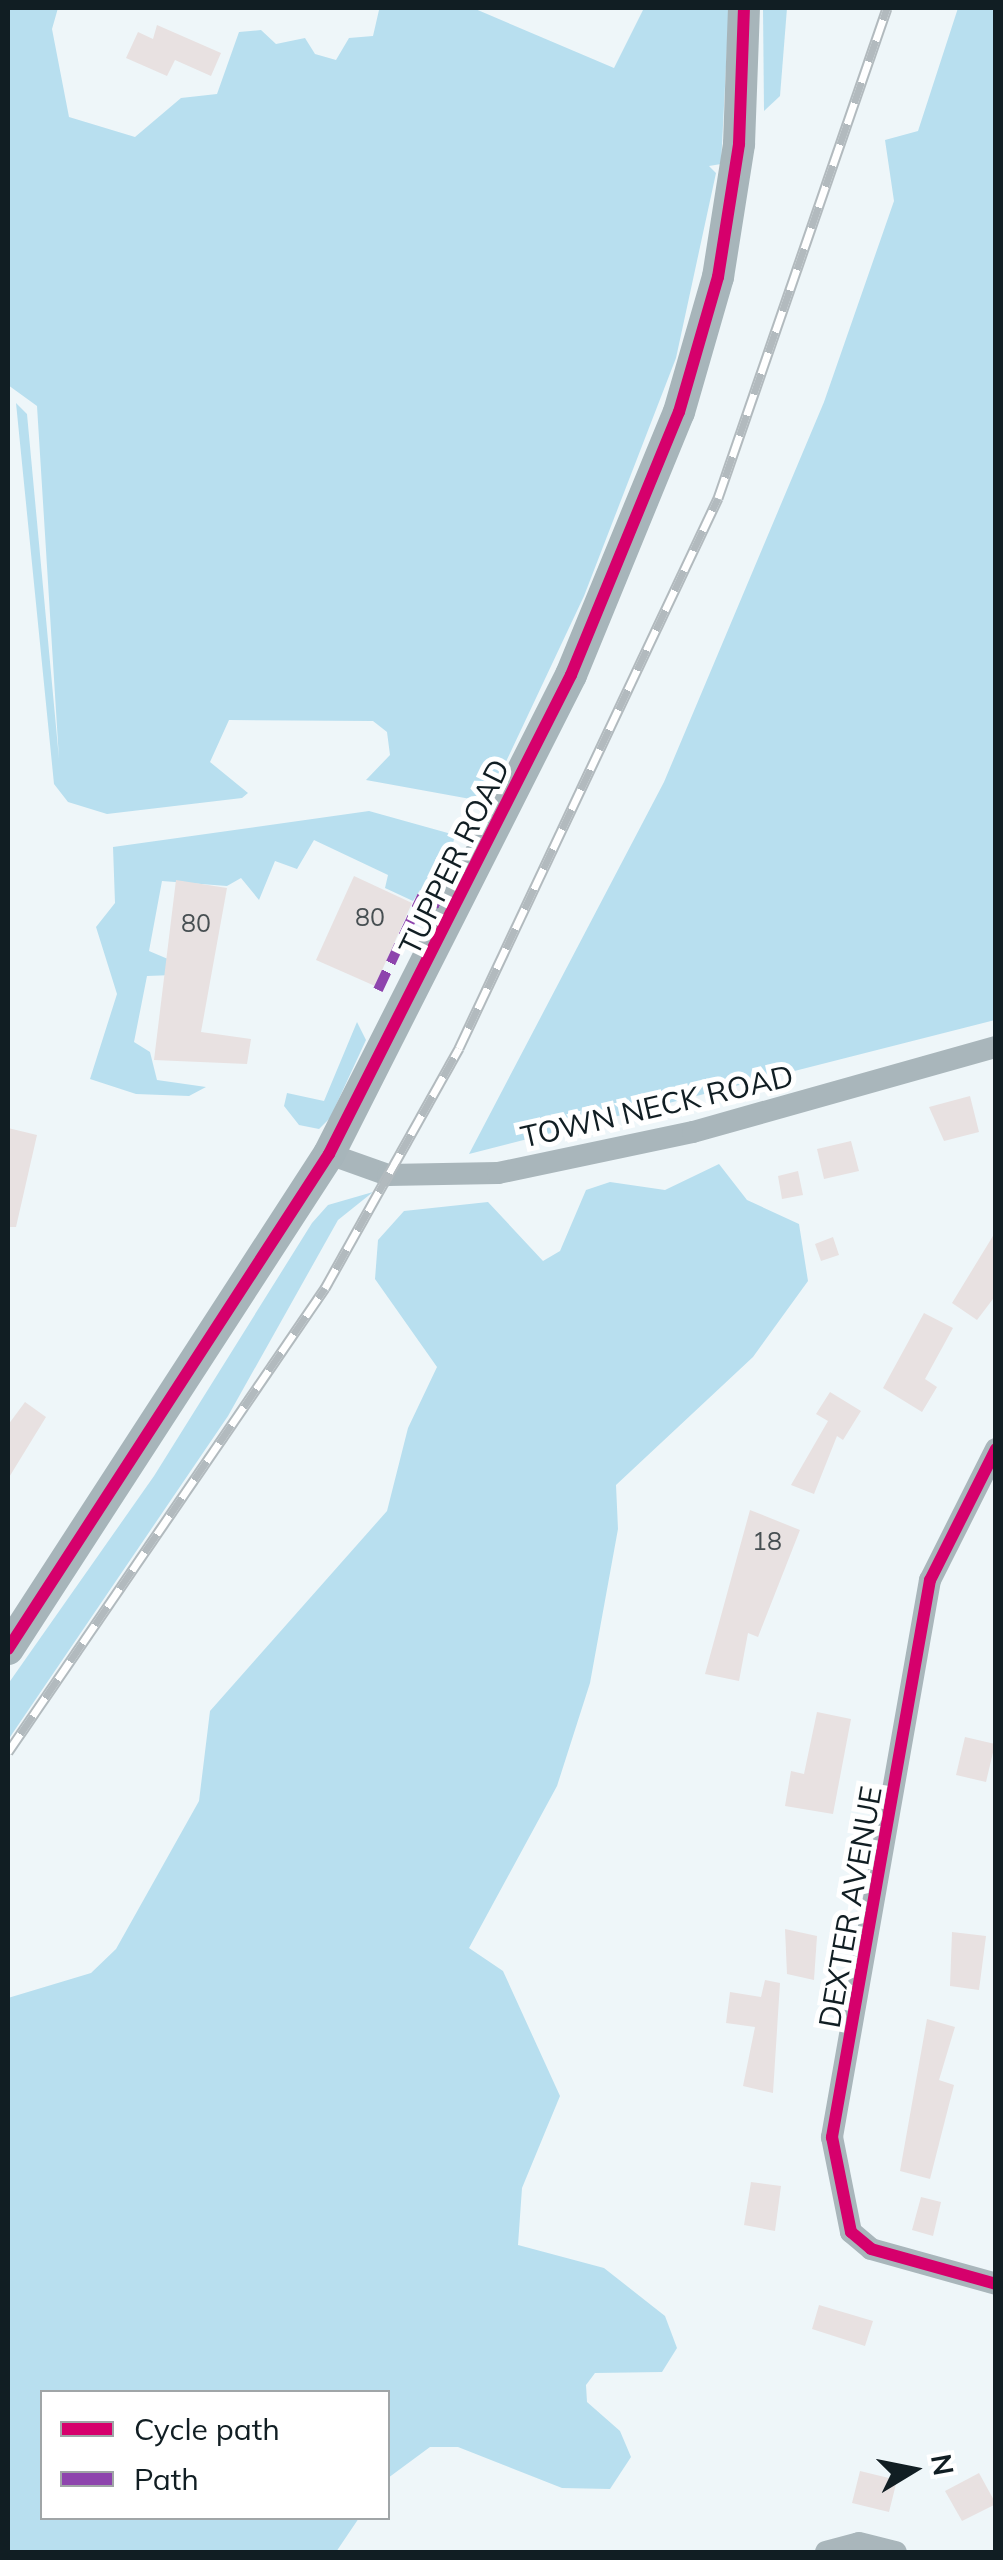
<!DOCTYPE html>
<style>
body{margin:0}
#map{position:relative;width:1003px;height:2560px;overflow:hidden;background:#eef6f9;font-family:Mulish,sans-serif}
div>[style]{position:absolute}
.green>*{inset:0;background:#b8dfef}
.building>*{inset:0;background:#e8e1e1}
.minor>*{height:22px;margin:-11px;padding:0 11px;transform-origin:11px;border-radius:11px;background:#a9b6bb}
.secondary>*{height:32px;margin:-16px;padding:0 16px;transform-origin:16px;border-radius:16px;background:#a7b5ba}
.rail>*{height:11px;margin-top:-5.5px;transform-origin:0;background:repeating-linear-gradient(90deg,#fff 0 22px,#b2babe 0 44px);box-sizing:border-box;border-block:2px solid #b2babe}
.quiet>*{height:10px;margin-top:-5px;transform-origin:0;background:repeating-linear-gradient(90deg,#8e44ad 0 20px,transparent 0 30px)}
.cycleway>*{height:12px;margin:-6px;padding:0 6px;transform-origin:6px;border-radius:6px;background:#d6006c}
span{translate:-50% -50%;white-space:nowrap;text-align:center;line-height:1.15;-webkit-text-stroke:10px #fff;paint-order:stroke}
.number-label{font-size:25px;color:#474f52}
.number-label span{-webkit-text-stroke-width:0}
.street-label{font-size:30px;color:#111e23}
.frame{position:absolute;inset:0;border:10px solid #111e23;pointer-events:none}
.legend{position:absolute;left:40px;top:2390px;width:350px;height:130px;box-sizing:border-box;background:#fff;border:2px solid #a0a5a7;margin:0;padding:12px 18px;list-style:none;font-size:30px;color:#111e23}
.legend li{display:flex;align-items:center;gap:20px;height:50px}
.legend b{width:50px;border:2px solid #a0a5a7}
.north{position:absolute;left:863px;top:2420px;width:100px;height:100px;-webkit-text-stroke:8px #fff;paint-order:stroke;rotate:80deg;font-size:28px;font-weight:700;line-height:40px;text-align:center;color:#111e23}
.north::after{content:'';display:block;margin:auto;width:35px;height:45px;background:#111e23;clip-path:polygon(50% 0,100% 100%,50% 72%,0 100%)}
</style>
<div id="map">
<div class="green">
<i style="clip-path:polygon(8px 8px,58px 8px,52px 29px,69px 117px,135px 137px,181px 98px,217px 94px,239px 32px,261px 30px,276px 44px,305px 38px,315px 54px,336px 60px,349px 38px,373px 36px,379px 10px,473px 8px,614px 68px,644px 8px,729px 8px,721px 164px,709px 166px,716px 173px,676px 358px,584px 596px,487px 802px,366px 780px,390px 755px,387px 732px,373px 721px,229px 720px,210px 762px,248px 793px,242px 798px,107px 814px,68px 802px,54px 784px,16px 403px,27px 414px,59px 759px,37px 406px,8px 385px)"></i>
<i style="clip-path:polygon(763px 8px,787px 8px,780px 96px,764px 111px)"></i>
<i style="clip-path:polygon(958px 8px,996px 8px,995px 1020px,469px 1154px,664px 782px,824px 402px,894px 201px,885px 140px,918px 131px)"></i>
<i style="clip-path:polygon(369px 811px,455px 835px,440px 897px,420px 890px,413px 901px,385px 888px,388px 875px,314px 840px,297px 869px,275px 861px,259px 900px,241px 878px,227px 886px,162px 881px,149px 951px,175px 962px,173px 975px,147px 976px,134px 1042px,150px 1052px,157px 1080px,206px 1087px,189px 1096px,136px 1094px,90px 1079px,117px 994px,96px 927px,115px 903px,113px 847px)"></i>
<i style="clip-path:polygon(357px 1022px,366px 1040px,330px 1118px,319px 1129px,299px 1125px,284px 1106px,287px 1093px,324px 1101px)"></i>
<i style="clip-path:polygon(719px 1164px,747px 1200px,799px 1224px,808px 1281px,753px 1357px,616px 1485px,618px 1529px,590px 1683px,557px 1786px,469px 1948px,503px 1971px,560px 2096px,522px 2188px,518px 2245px,604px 2268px,665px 2316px,677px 2348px,662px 2372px,595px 2373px,586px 2385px,587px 2402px,620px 2431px,631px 2457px,610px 2489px,562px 2488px,458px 2447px,430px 2447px,388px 2478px,388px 2392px,42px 2392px,42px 2518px,359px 2518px,336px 2552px,8px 2552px,8px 1998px,91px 1973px,116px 1949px,199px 1801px,210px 1711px,387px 1511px,408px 1428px,437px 1367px,375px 1279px,378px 1240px,404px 1211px,488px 1202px,543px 1261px,560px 1251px,586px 1190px,610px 1182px,665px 1190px)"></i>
<i style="clip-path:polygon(373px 1192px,338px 1220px,228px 1416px,8px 1740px,8px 1684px,154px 1476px,312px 1223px,328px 1205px)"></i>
</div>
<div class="building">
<i style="clip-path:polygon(157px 25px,221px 53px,211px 76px,175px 60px,167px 76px,126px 58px,138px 32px,153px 39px)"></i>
<i style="clip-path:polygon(354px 876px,412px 903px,375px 986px,316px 960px)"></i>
<i style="clip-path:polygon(176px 880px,227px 888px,201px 1032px,251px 1039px,247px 1064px,154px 1060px)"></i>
<i style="clip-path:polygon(970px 1096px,979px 1132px,944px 1141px,929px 1107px)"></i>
<i style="clip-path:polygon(8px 1128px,37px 1135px,16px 1227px,8px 1227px)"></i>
<i style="clip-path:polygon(851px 1141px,859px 1171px,824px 1179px,817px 1149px)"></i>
<i style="clip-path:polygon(798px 1171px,803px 1195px,782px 1199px,778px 1176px)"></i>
<i style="clip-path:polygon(996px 1231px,996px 1295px,977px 1320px,952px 1303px)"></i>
<i style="clip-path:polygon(833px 1237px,839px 1255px,821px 1261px,815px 1244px)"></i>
<i style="clip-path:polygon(924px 1313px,953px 1328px,925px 1379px,937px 1387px,922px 1412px,883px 1388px)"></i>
<i style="clip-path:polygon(830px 1392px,861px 1411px,843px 1440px,837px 1436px,814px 1494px,791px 1485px,828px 1421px,816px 1414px)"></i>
<i style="clip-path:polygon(25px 1402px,46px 1417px,8px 1479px,8px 1425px)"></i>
<i style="clip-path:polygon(750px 1510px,800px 1530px,758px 1637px,748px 1633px,739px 1681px,705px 1674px)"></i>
<i style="clip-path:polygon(817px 1712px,851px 1719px,833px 1814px,785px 1806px,791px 1771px,804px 1774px)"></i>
<i style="clip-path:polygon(965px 1737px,995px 1744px,986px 1782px,956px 1775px)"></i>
<i style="clip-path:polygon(785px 1929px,817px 1936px,814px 1980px,787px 1974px)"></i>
<i style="clip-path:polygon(952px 1932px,986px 1936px,979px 1990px,950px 1986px)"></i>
<i style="clip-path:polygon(765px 1980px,780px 1983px,773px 2093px,743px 2086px,755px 2027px,726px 2023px,730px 1992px,761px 1997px)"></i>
<i style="clip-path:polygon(927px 2019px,955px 2027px,939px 2080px,954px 2085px,930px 2179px,900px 2171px)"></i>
<i style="clip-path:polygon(751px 2182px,781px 2186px,775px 2231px,744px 2225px)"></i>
<i style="clip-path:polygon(921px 2197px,941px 2202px,933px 2236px,912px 2230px)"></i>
<i style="clip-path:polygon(819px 2305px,873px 2321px,865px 2346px,812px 2329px)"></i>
<i style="clip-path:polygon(860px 2471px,897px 2480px,889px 2512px,852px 2503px)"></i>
<i style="clip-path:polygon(979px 2473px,996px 2504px,962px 2521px,945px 2491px)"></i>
</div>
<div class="minor">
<i style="left:329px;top:1154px;width:63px;rotate:19.6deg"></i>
<i style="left:388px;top:1175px;width:110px;rotate:-1deg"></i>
<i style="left:498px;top:1173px;width:199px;rotate:-11.9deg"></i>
<i style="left:693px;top:1132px;width:315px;rotate:-15.7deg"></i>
<i style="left:996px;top:1449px;width:147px;rotate:116.7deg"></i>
<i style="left:930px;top:1580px;width:566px;rotate:99.98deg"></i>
<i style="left:832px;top:2137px;width:97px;rotate:78.7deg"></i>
<i style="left:851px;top:2232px;width:26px;rotate:40deg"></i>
<i style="left:871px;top:2249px;width:130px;rotate:15.6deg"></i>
<i style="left:826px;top:2552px;width:34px;rotate:-15deg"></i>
<i style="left:859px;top:2543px;width:38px;rotate:14deg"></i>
</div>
<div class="secondary">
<i style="left:8px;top:1649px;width:590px;rotate:-57.04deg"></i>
<i style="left:329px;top:1154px;width:537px;rotate:-63.2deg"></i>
<i style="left:571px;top:675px;width:284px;rotate:-67.7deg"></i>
<i style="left:679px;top:412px;width:141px;rotate:-73.9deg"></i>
<i style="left:718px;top:277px;width:135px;rotate:-81deg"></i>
<i style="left:739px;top:144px;width:136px;rotate:-87.9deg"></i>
</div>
<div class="rail">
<i style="left:8px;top:1752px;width:562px;rotate:-55.66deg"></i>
<i style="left:325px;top:1288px;width:275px;rotate:-60.8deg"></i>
<i style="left:459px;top:1048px;width:608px;rotate:-64.78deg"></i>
<i style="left:718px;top:498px;width:518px;rotate:-70.97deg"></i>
</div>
<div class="quiet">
<i style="left:378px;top:990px;width:104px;rotate:-64.9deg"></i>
<i style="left:422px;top:896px;width:20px;rotate:24deg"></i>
</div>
<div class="cycleway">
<i style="left:996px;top:1449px;width:147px;rotate:116.7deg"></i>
<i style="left:930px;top:1580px;width:566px;rotate:99.98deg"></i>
<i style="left:832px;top:2137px;width:97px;rotate:78.7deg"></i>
<i style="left:851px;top:2232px;width:26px;rotate:40deg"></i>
<i style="left:871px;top:2249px;width:130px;rotate:15.6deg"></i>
<i style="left:8px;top:1649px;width:590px;rotate:-57.04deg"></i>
<i style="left:329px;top:1154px;width:537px;rotate:-63.2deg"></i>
<i style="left:571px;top:675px;width:284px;rotate:-67.7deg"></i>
<i style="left:679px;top:412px;width:141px;rotate:-73.9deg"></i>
<i style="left:718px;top:277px;width:135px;rotate:-81deg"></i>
<i style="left:739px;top:144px;width:136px;rotate:-87.9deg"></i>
</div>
<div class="number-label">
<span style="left:370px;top:917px">80</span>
<span style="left:196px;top:923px">80</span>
<span style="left:767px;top:1541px">18</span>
</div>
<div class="street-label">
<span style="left:454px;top:857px;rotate:-64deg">TUPPER ROAD</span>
<span style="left:657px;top:1106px;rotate:-13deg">TOWN NECK ROAD</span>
<span style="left:850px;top:1907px;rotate:-80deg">DEXTER AVENUE</span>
</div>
<div class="frame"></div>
<ul class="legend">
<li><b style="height:12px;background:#d6006c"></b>Cycle path</li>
<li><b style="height:12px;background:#8e44ad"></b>Path</li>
</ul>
<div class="north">N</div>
</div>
